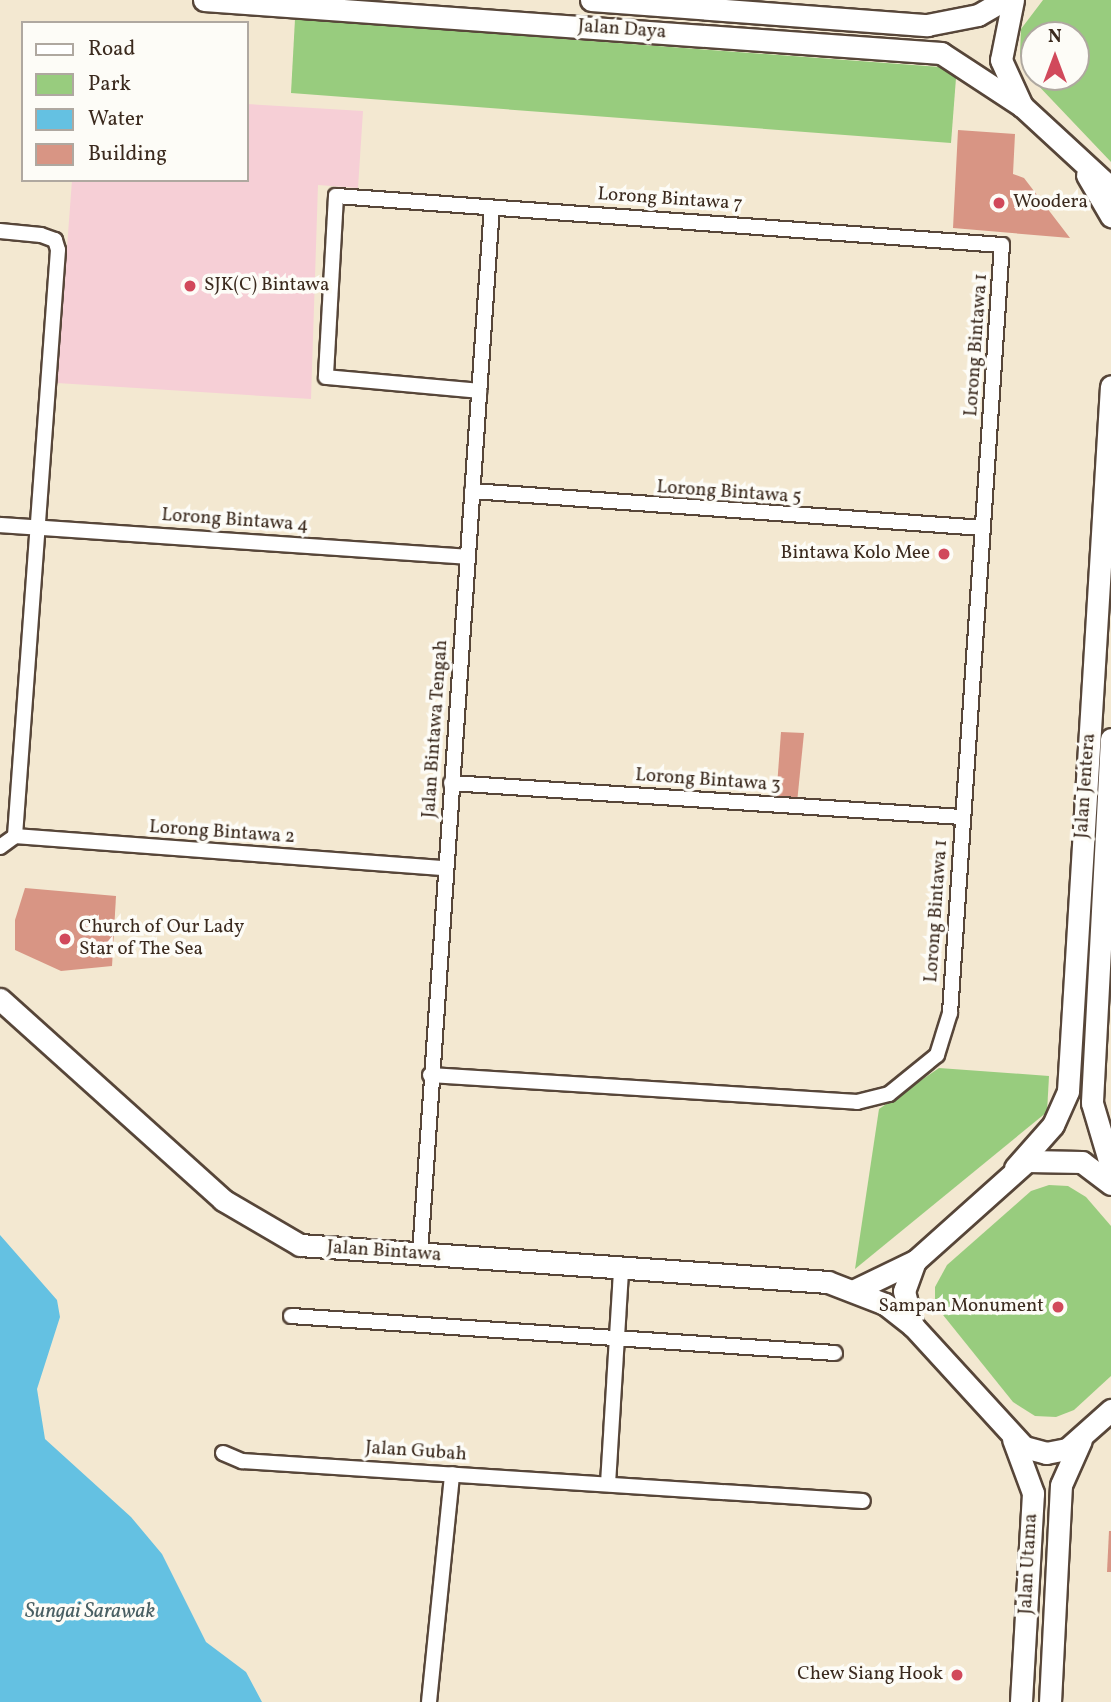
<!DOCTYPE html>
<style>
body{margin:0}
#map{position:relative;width:1111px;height:1702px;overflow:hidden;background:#f3e8d1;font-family:Vollkorn,serif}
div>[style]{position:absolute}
.built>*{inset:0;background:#f6cfd6}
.green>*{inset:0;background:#98cc7e}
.water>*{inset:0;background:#64c1e2}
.building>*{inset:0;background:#d89584}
.roads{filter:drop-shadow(2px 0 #574639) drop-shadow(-2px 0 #574639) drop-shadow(0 2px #574639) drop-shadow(0 -2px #574639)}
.street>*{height:14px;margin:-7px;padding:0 7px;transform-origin:7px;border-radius:7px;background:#fff}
.secondary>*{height:21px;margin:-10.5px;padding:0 10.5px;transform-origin:10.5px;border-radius:10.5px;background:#fff}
.dots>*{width:19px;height:19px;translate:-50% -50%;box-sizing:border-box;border:4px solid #fdfcf7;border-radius:50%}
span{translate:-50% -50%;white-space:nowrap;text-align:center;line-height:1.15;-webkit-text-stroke:7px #fdfcf7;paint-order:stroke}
.street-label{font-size:19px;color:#3b2a1e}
.poi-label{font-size:19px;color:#3b2a1e}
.left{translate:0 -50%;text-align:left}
.right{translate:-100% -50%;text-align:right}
.water-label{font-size:21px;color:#495f63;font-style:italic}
.legend{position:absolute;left:21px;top:21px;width:228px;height:161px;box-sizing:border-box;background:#fdfcf7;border:2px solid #afa8a0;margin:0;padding:9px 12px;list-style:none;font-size:21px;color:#3b2a1e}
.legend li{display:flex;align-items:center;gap:14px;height:35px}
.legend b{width:35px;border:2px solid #afa8a0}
.north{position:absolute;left:1020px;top:21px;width:70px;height:70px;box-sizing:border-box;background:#fdfcf7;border:2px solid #afa8a0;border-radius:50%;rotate:0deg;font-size:19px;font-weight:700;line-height:28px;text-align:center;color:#3b2a1e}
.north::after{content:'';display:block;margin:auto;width:24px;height:32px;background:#d1495b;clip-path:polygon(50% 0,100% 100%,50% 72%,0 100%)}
</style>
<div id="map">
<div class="built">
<i style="clip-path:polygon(247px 104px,363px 111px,358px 188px,318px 185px,311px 399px,57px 383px,72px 180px,247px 180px)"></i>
</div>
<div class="green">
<i style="clip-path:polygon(evenodd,1043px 0,1111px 0,1111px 162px,1033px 80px,1020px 54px,1021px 29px,1043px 0,1076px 35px,1076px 77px,1034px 77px,1034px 35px,1076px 35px)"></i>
<i style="clip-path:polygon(295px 19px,940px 67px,956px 78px,951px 143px,291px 93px)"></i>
<i style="clip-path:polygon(939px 1068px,1049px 1076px,1047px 1112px,855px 1269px,879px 1109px)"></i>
<i style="clip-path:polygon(1049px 1185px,1068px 1186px,1086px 1197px,1111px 1226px,1111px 1376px,1074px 1410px,1056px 1417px,1035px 1416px,1013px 1402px,935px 1305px,935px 1287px,947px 1265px,1031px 1191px)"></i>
</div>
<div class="water">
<i style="clip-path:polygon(0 1235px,57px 1300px,60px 1317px,37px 1389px,45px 1439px,131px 1517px,162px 1554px,206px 1642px,246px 1672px,262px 1702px,0 1702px)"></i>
</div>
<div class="building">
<i style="clip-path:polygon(958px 130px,1015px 134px,1013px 174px,1024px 178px,1070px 238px,953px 228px)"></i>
<i style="clip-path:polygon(781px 732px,804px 733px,797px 803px,776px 800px)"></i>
<i style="clip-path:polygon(25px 888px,116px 896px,112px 966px,61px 971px,15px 950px,15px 920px)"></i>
<i style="clip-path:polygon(1109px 1531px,1111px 1531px,1111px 1572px,1107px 1572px)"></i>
</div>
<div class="roads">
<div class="street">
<i style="left:0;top:231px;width:41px;rotate:5.6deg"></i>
<i style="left:41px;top:235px;width:15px;rotate:20deg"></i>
<i style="left:55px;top:240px;width:10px;rotate:73deg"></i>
<i style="left:58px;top:250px;width:588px;rotate:94.2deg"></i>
<i style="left:472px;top:491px;width:512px;rotate:4.14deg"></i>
<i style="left:0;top:525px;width:468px;rotate:3.9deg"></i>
<i style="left:451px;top:783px;width:512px;rotate:3.81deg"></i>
<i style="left:0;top:847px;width:19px;rotate:-36deg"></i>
<i style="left:15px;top:836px;width:431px;rotate:4.3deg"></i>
<i style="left:430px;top:1075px;width:428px;rotate:3.6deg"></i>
<i style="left:857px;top:1102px;width:33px;rotate:-14deg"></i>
<i style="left:889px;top:1094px;width:62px;rotate:-39.1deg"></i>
<i style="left:937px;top:1055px;width:44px;rotate:-72.8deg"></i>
<i style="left:950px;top:1013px;width:770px;rotate:-86.13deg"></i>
<i style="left:1002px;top:245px;width:668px;rotate:-175.79deg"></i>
<i style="left:336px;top:196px;width:181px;rotate:93.2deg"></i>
<i style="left:326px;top:377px;width:154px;rotate:5.2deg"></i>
<i style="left:420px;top:1254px;width:1049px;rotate:-86.07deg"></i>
<i style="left:291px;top:1316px;width:545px;rotate:3.89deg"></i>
<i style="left:223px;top:1453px;width:21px;rotate:23deg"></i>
<i style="left:242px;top:1461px;width:622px;rotate:3.69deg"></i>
<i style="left:608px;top:1484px;width:215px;rotate:-86.5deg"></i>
<i style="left:429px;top:1702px;width:229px;rotate:-84.2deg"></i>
</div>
<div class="secondary">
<i style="left:204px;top:0;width:739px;rotate:4.11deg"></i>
<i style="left:941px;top:53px;width:97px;rotate:33.2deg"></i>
<i style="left:591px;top:0;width:337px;rotate:4.3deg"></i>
<i style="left:927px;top:25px;width:52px;rotate:-11.1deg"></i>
<i style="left:978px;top:15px;width:30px;rotate:-30deg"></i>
<i style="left:1013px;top:0;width:61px;rotate:101.3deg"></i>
<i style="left:1001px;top:60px;width:51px;rotate:65.5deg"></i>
<i style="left:1022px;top:106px;width:121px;rotate:42.7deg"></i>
<i style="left:1087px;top:175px;width:48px;rotate:59.7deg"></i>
<i style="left:1111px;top:739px;width:364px;rotate:93deg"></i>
<i style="left:1092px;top:1103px;width:67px;rotate:73.5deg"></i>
<i style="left:0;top:999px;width:300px;rotate:42deg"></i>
<i style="left:223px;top:1200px;width:89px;rotate:30.3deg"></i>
<i style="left:300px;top:1245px;width:529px;rotate:4.01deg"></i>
<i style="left:828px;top:1282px;width:61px;rotate:21.1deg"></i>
<i style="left:885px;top:1304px;width:36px;rotate:38deg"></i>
<i style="left:1015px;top:1168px;width:57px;rotate:-48.5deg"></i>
<i style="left:1053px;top:1125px;width:37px;rotate:-66deg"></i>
<i style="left:1068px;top:1091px;width:706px;rotate:-86.51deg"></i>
<i style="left:1111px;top:1184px;width:36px;rotate:-143deg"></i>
<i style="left:1082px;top:1162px;width:55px;rotate:-179deg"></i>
<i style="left:1027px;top:1161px;width:150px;rotate:138.2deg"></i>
<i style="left:915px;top:1261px;width:32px;rotate:110deg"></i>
<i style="left:904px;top:1291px;width:36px;rotate:76deg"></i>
<i style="left:913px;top:1326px;width:164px;rotate:47.5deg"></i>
<i style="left:1024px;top:1447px;width:23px;rotate:15deg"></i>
<i style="left:1046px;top:1453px;width:21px;rotate:-11deg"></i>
<i style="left:1067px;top:1449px;width:59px;rotate:-41.6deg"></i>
<i style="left:855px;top:1290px;width:67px;rotate:-25.8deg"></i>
<i style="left:1013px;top:1439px;width:58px;rotate:69.7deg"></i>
<i style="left:1033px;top:1493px;width:209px;rotate:93.3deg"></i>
<i style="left:1050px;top:1702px;width:217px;rotate:-87.1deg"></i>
<i style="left:1061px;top:1485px;width:49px;rotate:-66deg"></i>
</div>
</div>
<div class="dots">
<i style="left:999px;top:203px;background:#d1495b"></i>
<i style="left:190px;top:286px;background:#d1495b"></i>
<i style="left:944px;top:554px;background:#d1495b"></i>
<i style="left:65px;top:939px;background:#d1495b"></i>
<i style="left:1058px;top:1307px;background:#d1495b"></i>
<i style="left:957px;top:1675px;background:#d1495b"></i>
</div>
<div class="street-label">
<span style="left:622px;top:30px;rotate:4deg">Jalan Daya</span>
<span style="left:670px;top:200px;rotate:4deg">Lorong Bintawa 7</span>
<span style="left:977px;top:345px;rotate:-86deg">Lorong Bintawa 1</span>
<span style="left:729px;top:493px;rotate:4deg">Lorong Bintawa 5</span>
<span style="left:235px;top:521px;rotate:4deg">Lorong Bintawa 4</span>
<span style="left:436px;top:729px;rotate:-86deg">Jalan Bintawa Tengah</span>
<span style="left:708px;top:781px;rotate:4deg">Lorong Bintawa 3</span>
<span style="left:1086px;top:786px;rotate:-86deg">Jalan Jentera</span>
<span style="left:222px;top:833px;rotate:4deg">Lorong Bintawa 2</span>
<span style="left:937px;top:911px;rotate:-86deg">Lorong Bintawa 1</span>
<span style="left:384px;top:1252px;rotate:4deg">Jalan Bintawa</span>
<span style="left:416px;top:1452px;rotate:4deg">Jalan Gubah</span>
<span style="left:1029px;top:1564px;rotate:-87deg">Jalan Utama</span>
</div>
<div class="poi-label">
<span class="left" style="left:1013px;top:203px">Woodera</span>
<span class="left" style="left:204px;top:286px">SJK(C) Bintawa</span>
<span class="right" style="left:930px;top:554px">Bintawa Kolo Mee</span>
<span class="left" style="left:79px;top:939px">Church of Our Lady<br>Star of The Sea</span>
<span class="right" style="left:1044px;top:1307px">Sampan Monument</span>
<span class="right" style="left:943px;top:1675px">Chew Siang Hook</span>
</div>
<div class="water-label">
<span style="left:90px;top:1612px">Sungai Sarawak</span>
</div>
<ul class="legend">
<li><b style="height:9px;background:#fff"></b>Road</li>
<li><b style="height:19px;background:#98cc7e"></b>Park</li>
<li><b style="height:19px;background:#64c1e2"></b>Water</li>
<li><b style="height:19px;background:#d89584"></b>Building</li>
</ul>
<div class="north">N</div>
</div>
